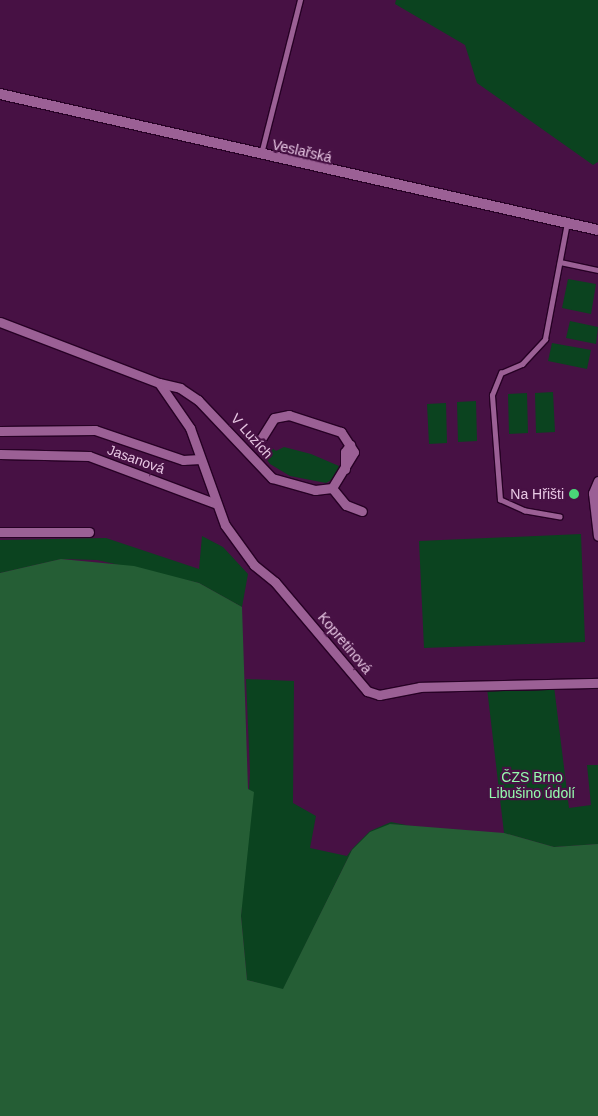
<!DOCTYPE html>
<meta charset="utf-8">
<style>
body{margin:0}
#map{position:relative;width:598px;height:1116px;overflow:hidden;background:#471144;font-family:Helvetica,sans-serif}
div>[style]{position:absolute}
.green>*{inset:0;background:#0b431f}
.forest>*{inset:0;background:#255e35}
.roads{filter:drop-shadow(1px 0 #270125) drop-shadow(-1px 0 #270125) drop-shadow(0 1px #270125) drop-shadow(0 -1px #270125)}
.service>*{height:4.5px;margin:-2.25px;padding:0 2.25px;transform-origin:2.25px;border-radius:2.25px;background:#9b6095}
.minor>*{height:9px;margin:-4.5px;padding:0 4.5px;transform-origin:4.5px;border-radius:4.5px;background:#9b6095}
.tertiary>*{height:10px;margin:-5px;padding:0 5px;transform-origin:5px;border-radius:5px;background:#9b6095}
.dots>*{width:14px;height:14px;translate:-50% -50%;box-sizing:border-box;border:2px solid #471144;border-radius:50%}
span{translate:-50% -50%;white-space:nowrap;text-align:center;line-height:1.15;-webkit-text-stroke:4.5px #471144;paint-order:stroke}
.street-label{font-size:14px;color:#e8c7e4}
.poi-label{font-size:14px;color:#e8c7e4}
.right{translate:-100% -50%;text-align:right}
.park-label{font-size:14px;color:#95fcae}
</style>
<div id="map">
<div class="green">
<i style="clip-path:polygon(396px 0,598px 0,598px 162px,593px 165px,477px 83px,465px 45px,395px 4px)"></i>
<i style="clip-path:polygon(568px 279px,596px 284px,591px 314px,562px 308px)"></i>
<i style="clip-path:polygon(570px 321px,598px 327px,596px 344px,566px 338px)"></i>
<i style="clip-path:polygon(552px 343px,591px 350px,587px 369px,548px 361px)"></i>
<i style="clip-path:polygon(553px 392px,555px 432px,536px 433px,535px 393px)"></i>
<i style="clip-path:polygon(527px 393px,528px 433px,509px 434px,508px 394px)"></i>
<i style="clip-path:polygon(476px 401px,477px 441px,458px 442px,457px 402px)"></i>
<i style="clip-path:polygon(446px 403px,447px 443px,429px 444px,427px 404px)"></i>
<i style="clip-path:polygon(269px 445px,276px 451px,284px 447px,311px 454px,339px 466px,335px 478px,326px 483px,290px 476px,270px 464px,263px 454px)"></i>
<i style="clip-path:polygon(581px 534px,585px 642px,424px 648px,419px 541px)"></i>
<i style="clip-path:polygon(202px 536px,223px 547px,248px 574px,242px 607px,199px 583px,97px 560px,61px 559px,0 573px,0 540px,106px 538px,199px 569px)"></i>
<i style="clip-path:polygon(246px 679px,294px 681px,293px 803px,316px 816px,310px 848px,347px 856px,352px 849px,370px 831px,391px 822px,411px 826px,390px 824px,352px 850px,283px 990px,247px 980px,241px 916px,250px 772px)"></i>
<i style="clip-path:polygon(554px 686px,569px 808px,591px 805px,587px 765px,598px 765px,598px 844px,554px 847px,504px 833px,487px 688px)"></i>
</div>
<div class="forest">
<i style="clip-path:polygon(61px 559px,134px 566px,199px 583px,242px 607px,248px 789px,254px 792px,241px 916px,247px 980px,283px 989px,352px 850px,370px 832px,390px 824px,504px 833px,554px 847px,598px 844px,598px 1116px,0 1116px,0 573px)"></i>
</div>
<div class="roads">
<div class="service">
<i style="left:261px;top:154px;width:159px;rotate:-75.8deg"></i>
<i style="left:560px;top:262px;width:39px;rotate:12deg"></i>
<i style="left:560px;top:517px;width:36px;rotate:-170deg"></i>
<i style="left:525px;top:511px;width:27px;rotate:-156deg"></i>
<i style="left:500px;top:500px;width:105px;rotate:-94.4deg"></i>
<i style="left:492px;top:395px;width:24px;rotate:-68deg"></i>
<i style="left:501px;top:373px;width:23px;rotate:-23deg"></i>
<i style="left:522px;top:364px;width:34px;rotate:-47deg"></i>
<i style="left:545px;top:339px;width:118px;rotate:-79.3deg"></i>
</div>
<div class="minor">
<i style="left:0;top:322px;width:170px;rotate:21deg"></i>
<i style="left:159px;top:383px;width:55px;rotate:55.4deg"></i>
<i style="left:190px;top:428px;width:103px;rotate:70.2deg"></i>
<i style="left:225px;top:525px;width:49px;rotate:54.1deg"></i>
<i style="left:254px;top:565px;width:27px;rotate:39deg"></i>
<i style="left:275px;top:582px;width:143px;rotate:49.8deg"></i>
<i style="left:367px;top:691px;width:13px;rotate:18deg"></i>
<i style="left:379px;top:695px;width:42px;rotate:-11deg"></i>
<i style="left:420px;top:687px;width:178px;rotate:-1.3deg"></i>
<i style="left:159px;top:383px;width:22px;rotate:13deg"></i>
<i style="left:180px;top:388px;width:22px;rotate:34deg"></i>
<i style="left:198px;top:400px;width:108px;rotate:46.5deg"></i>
<i style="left:272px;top:478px;width:45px;rotate:15.6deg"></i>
<i style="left:315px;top:490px;width:17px;rotate:-7deg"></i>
<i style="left:332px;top:488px;width:42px;rotate:-58.6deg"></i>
<i style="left:354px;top:452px;width:24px;rotate:-123deg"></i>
<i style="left:341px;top:432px;width:55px;rotate:-161.9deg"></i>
<i style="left:289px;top:415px;width:15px;rotate:169deg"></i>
<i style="left:274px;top:418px;width:28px;rotate:122deg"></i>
<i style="left:0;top:431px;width:95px;rotate:-0.6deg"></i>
<i style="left:95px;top:430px;width:93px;rotate:18.8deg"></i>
<i style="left:183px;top:460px;width:17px;rotate:-3deg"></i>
<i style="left:0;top:454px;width:89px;rotate:1.3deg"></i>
<i style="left:89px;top:456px;width:134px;rotate:20.6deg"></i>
<i style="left:345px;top:469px;width:17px;rotate:-90deg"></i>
<i style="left:345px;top:452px;width:9px;rotate:-54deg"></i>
<i style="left:598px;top:481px;width:13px;rotate:113deg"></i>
<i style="left:593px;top:493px;width:43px;rotate:83.4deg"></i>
<i style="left:332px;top:488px;width:22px;rotate:51deg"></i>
<i style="left:346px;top:505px;width:17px;rotate:21deg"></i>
<i style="left:0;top:532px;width:89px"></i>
</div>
<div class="tertiary">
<i style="left:0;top:94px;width:613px;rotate:12.81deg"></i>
</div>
</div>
<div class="dots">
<i style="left:574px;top:494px;background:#4ad778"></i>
</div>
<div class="street-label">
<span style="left:302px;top:151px;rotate:13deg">Veslařská</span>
<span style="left:252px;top:436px;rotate:48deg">V Luzích</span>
<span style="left:136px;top:459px;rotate:20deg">Jasanová</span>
<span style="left:345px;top:643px;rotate:50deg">Kopretinová</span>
</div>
<div class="poi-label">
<span class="right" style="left:564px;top:494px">Na Hřišti</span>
</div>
<div class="park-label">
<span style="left:532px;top:785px">ČZS Brno<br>Libušino údolí</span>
</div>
</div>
